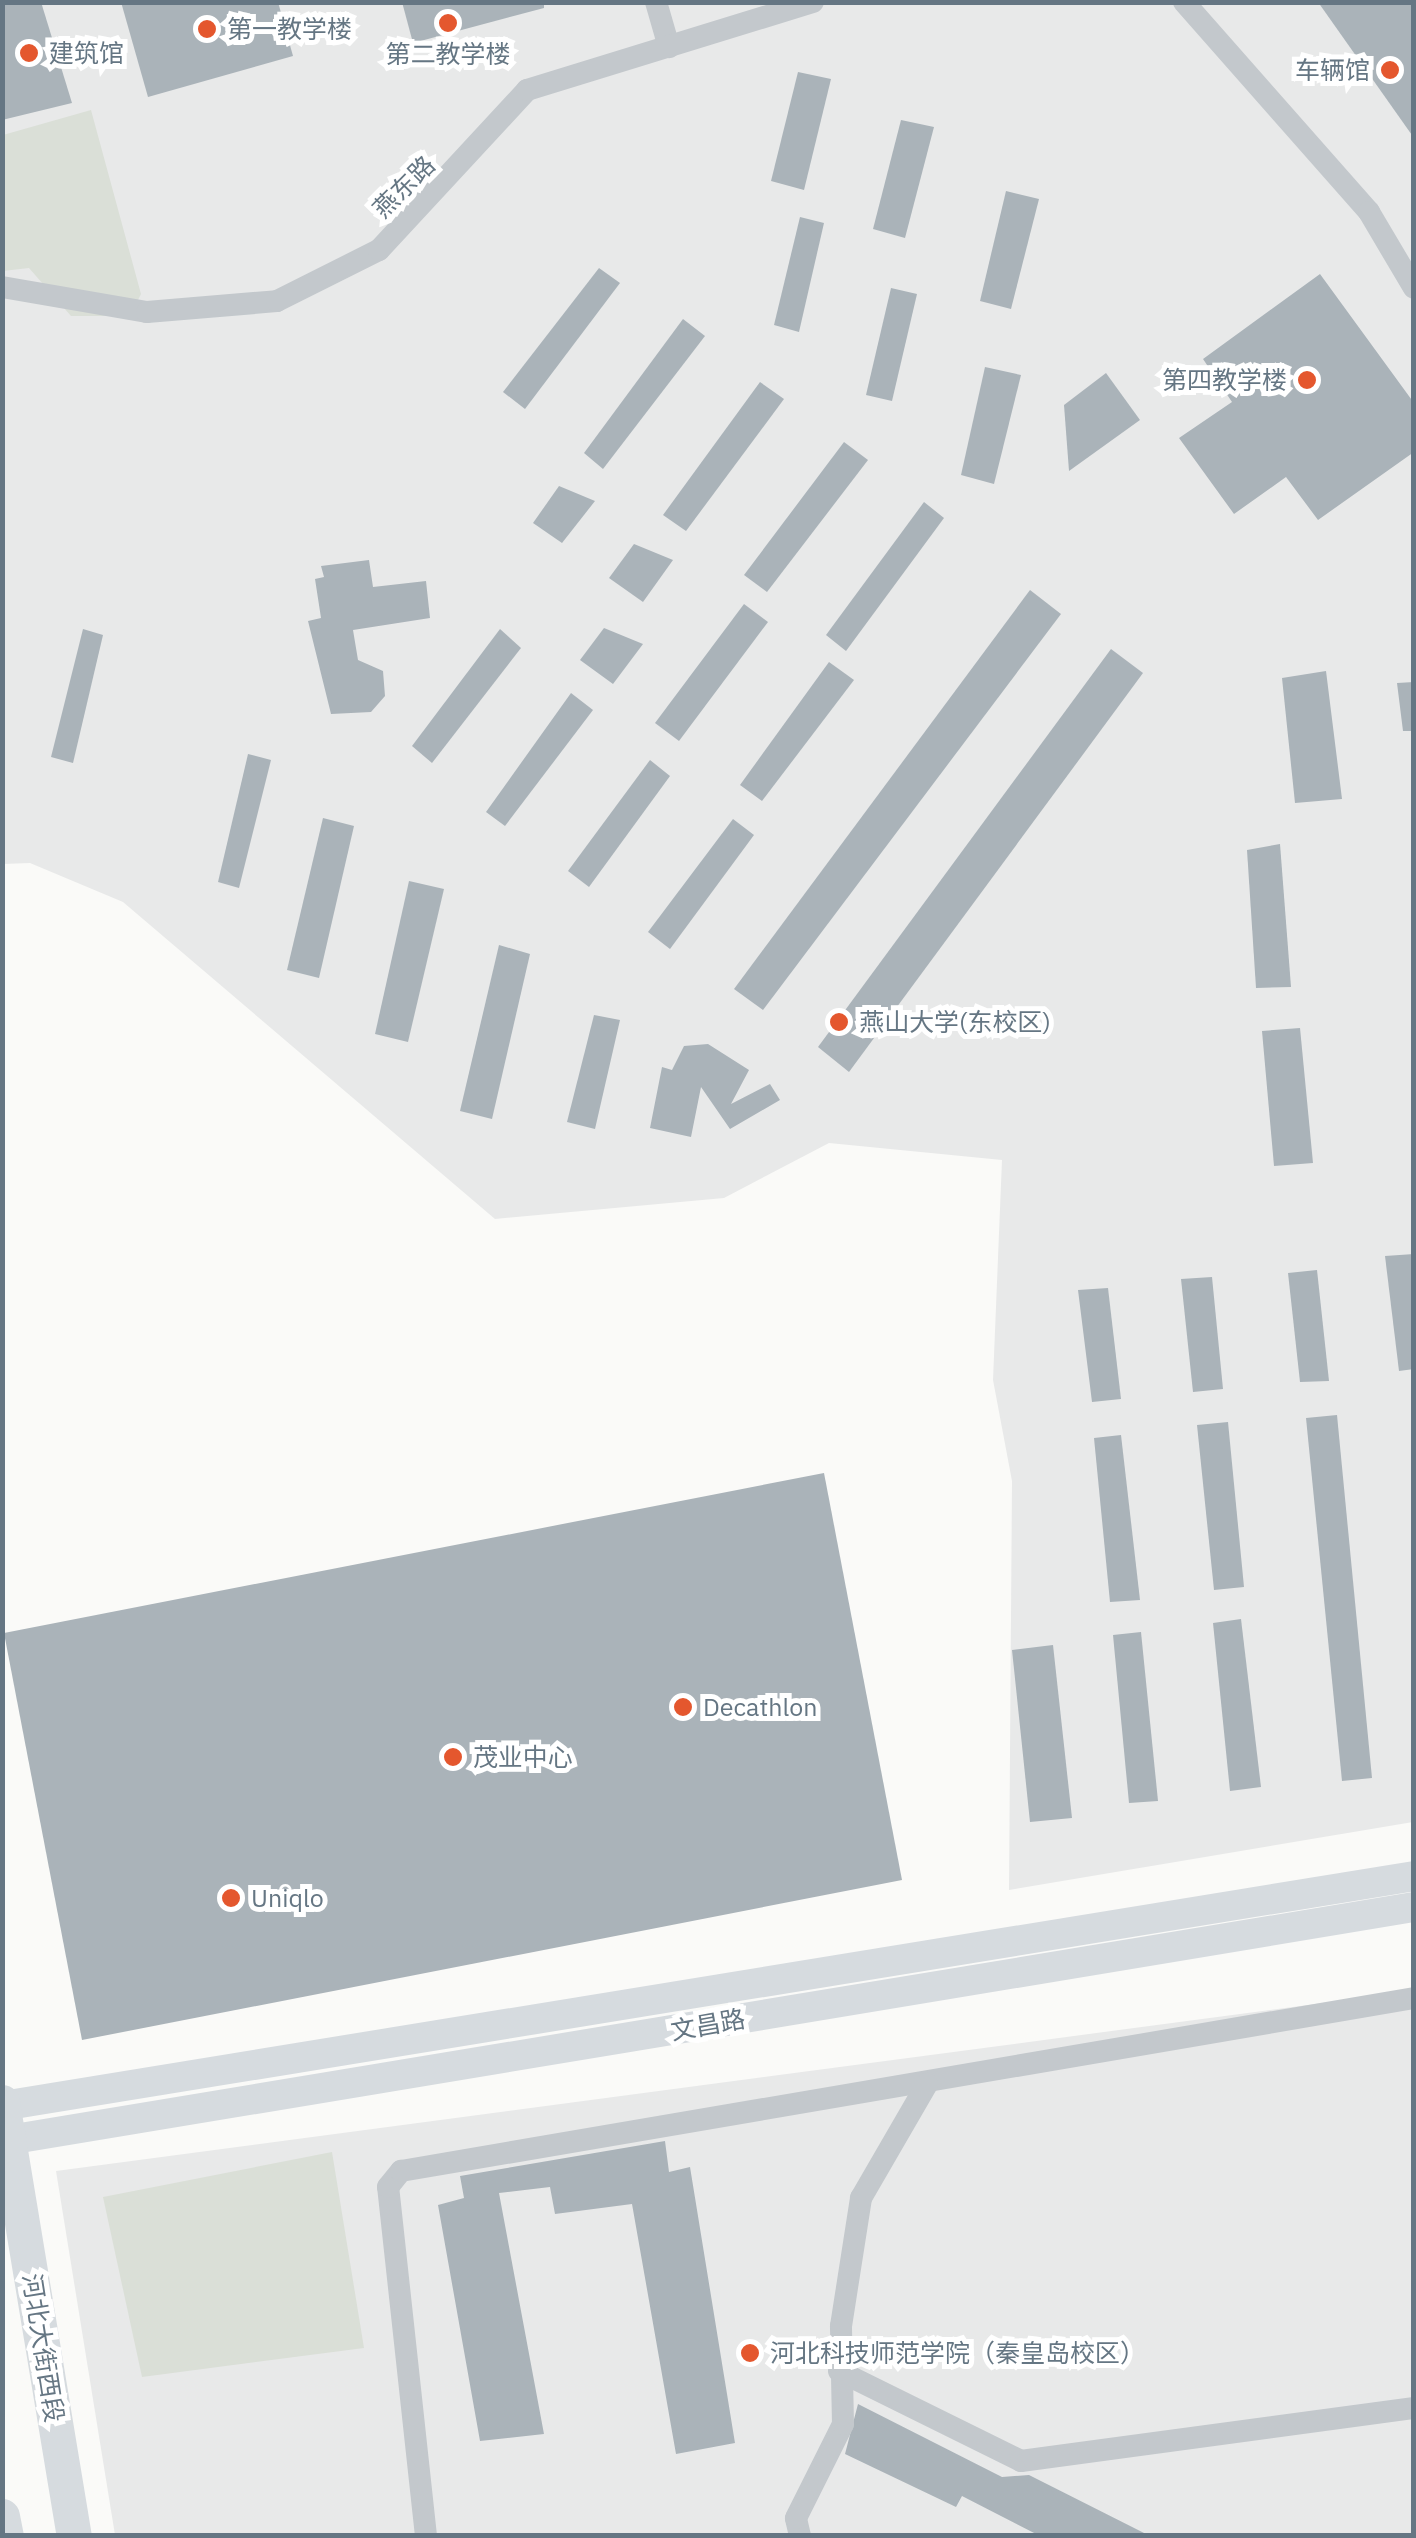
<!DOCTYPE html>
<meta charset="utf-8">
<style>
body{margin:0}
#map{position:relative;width:1416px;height:2538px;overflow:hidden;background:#fafaf8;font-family:"IBM Plex Sans","Noto Sans SC",sans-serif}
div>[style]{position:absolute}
.built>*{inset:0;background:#e8e9e9}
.green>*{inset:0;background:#dadfd7}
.building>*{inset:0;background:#aab3b9}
.minor>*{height:22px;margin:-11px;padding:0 11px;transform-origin:11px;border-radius:11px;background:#c3c8cc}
.major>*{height:30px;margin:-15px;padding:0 15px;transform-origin:15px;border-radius:15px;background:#d6dbdf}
.highway>*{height:35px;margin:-17.5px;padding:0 17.5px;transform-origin:17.5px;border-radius:17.5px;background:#d6dbdf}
.dots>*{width:28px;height:28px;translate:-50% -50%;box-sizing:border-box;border:5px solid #fff;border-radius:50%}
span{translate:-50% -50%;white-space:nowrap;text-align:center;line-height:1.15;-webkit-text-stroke:10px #fff;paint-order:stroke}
.poi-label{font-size:25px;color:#657683}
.left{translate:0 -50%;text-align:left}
.right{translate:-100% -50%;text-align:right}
.street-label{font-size:25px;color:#657683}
.frame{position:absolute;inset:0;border:5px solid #657683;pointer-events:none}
</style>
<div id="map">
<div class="built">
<i style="clip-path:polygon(3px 3px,1413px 3px,1413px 1822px,1009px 1890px,1012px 1481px,993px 1380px,1002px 1160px,829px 1143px,724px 1198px,495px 1219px,123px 902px,30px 863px,3px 864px)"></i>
<i style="clip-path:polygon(1413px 1991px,1413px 2535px,115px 2535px,56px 2171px)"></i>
</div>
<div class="green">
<i style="clip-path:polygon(91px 110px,141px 294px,130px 316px,71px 316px,29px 268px,3px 271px,3px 135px)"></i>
<i style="clip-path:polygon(332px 2152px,364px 2348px,142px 2377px,103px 2197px)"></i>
</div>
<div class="building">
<i style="clip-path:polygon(2px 2px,41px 2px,72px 103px,2px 120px)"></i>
<i style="clip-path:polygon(121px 2px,278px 2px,293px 56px,148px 97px)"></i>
<i style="clip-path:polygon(402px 2px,544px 2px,544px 8px,413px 43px)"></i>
<i style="clip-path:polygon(1318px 2px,1414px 2px,1414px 138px)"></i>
<i style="clip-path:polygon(798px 72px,831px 79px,804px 190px,771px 181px)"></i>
<i style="clip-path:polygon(901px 120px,934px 127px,905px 238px,873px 229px)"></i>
<i style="clip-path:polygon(1006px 191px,1039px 199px,1011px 309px,980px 301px)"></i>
<i style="clip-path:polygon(800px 217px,824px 223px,799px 332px,774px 325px)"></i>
<i style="clip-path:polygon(599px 268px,620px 283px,525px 409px,503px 392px)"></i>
<i style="clip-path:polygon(1320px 274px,1414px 403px,1414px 452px,1318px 520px,1286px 477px,1234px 514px,1179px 438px,1232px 402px,1203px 359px)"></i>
<i style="clip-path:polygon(891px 288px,917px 294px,892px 401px,866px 395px)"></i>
<i style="clip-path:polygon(683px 319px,705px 336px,603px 469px,584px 453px)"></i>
<i style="clip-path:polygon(985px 367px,1021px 375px,994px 484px,961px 475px)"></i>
<i style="clip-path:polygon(1106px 373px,1140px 420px,1069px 471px,1064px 405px)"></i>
<i style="clip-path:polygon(760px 382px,784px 399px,686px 531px,663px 515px)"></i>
<i style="clip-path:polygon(844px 442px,868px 460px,767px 592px,744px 575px)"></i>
<i style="clip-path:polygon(559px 486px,595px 501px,562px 543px,533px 523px)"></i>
<i style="clip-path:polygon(924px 502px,944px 518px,846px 651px,826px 635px)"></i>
<i style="clip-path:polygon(634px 544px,673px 560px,643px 602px,609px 578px)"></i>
<i style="clip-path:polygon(369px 560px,373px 587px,426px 581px,430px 618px,353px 630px,358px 660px,383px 671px,385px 696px,371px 712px,331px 714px,308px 621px,321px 618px,315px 579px,324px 577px,321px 566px)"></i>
<i style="clip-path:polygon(1030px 590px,1061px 614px,763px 1010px,734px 989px)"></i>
<i style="clip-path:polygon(744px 604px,768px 622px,679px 741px,655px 723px)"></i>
<i style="clip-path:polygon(604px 628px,643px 644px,613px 684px,580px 660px)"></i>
<i style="clip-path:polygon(83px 629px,103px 635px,73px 763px,51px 757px)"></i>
<i style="clip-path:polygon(500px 629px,521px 648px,432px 763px,412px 746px)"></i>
<i style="clip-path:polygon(1111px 649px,1143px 673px,849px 1072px,818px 1047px)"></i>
<i style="clip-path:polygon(829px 662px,854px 680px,762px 801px,740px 785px)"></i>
<i style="clip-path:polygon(1326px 671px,1342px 799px,1295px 803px,1282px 678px)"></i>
<i style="clip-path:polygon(1414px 682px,1414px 731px,1403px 731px,1397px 683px)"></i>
<i style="clip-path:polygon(571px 693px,593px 710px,505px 826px,486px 812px)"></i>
<i style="clip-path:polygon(248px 754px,271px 760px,239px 888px,218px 882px)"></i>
<i style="clip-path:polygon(650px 760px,670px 776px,589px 887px,568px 871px)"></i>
<i style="clip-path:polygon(323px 818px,354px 826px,319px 978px,287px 970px)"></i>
<i style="clip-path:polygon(733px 819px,754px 835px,670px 949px,648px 932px)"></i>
<i style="clip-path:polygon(1280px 844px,1291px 987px,1256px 988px,1247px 850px)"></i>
<i style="clip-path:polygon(409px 881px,444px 889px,408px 1042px,375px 1034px)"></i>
<i style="clip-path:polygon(499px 945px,530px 954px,492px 1119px,460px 1111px)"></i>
<i style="clip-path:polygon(594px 1015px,620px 1020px,595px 1129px,567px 1122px)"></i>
<i style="clip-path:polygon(1300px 1028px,1313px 1163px,1274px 1166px,1262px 1031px)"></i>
<i style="clip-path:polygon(708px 1044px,749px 1070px,731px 1104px,770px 1084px,780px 1100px,730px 1129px,701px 1087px,691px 1137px,650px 1128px,662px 1067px,672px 1070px,684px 1046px)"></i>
<i style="clip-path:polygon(1414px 1254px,1414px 1369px,1399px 1371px,1385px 1256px)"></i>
<i style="clip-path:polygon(1317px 1270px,1329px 1381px,1300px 1382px,1288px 1273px)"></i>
<i style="clip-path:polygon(1212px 1277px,1223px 1389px,1193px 1392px,1181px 1279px)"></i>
<i style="clip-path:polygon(1108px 1288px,1121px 1399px,1092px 1402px,1078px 1290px)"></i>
<i style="clip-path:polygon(1337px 1415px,1372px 1778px,1342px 1781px,1306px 1418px)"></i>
<i style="clip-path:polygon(1228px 1422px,1244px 1587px,1214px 1590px,1197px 1425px)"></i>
<i style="clip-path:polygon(1121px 1435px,1140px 1600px,1110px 1602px,1094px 1438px)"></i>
<i style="clip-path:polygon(824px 1473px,902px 1880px,82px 2040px,4px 1633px)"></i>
<i style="clip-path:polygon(1241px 1619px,1261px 1787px,1230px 1791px,1213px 1623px)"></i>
<i style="clip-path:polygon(1141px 1632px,1158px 1801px,1129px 1803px,1113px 1635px)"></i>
<i style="clip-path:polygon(1053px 1645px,1072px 1818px,1030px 1822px,1012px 1650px)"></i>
<i style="clip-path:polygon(665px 2141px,669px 2172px,690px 2167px,735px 2443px,676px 2454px,632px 2204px,555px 2214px,550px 2187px,499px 2193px,544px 2434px,480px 2441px,438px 2205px,464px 2198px,460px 2176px)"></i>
<i style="clip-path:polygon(858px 2404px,1002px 2477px,1029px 2475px,1150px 2536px,1040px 2536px,962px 2496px,956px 2507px,845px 2454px)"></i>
</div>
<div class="minor">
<i style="left:656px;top:2px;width:47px;rotate:73.9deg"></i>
<i style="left:1184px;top:2px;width:280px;rotate:48.6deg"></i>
<i style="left:1369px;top:212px;width:88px;rotate:59.4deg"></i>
<i style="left:2px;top:287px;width:147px;rotate:9.8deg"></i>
<i style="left:147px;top:312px;width:130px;rotate:-4.8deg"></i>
<i style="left:277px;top:301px;width:114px;rotate:-26.6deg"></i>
<i style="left:379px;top:250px;width:218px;rotate:-47.2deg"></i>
<i style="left:527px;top:90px;width:299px;rotate:-17.1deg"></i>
<i style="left:839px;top:2371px;width:203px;rotate:26.3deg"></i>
<i style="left:1021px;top:2461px;width:397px;rotate:-7.7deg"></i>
<i style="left:426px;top:2536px;width:351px;rotate:-96.2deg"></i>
<i style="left:388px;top:2187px;width:21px;rotate:-51deg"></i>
<i style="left:401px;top:2171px;width:1028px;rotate:-9.69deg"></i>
<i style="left:800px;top:2536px;width:18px;rotate:-103deg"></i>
<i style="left:796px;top:2518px;width:105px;rotate:-63.4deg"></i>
<i style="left:843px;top:2424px;width:98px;rotate:-91.2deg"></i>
<i style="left:841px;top:2326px;width:130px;rotate:-81.1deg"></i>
<i style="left:861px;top:2198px;width:132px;rotate:-59.9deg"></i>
</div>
<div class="major">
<i style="left:2px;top:2106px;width:1431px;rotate:-9.25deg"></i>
<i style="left:2px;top:2141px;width:1431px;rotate:-9.41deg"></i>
</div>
<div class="highway">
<i style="left:2px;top:2102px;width:440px;rotate:80.6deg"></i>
<i style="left:2px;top:2516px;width:20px;rotate:79deg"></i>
</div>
<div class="dots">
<i style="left:448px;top:23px;background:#e4572e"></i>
<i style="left:207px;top:29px;background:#e4572e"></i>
<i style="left:29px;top:53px;background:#e4572e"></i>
<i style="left:1390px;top:70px;background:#e4572e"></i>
<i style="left:1307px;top:380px;background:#e4572e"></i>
<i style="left:839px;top:1022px;background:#e4572e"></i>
<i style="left:683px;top:1707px;background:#e4572e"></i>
<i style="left:453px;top:1757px;background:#e4572e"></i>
<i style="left:231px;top:1898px;background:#e4572e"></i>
<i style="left:750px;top:2353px;background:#e4572e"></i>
</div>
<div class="poi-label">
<span class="left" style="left:227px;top:29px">第一教学楼</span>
<span class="left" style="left:49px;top:53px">建筑馆</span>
<span style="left:448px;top:54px">第二教学楼</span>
<span class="right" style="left:1370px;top:70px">车辆馆</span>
<span class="right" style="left:1287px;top:380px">第四教学楼</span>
<span class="left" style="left:859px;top:1022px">燕山大学(东校区)</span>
<span class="left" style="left:703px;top:1707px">Decathlon</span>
<span class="left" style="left:473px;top:1757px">茂业中心</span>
<span class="left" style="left:251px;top:1898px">Uniqlo</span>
<span class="left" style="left:770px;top:2353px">河北科技师范学院（秦皇岛校区）</span>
</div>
<div class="street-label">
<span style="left:404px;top:187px;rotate:-45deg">燕东路</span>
<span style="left:708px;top:2025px;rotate:-10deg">文昌路</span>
<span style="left:43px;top:2348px;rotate:81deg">河北大街西段</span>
</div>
<div class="frame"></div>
</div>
